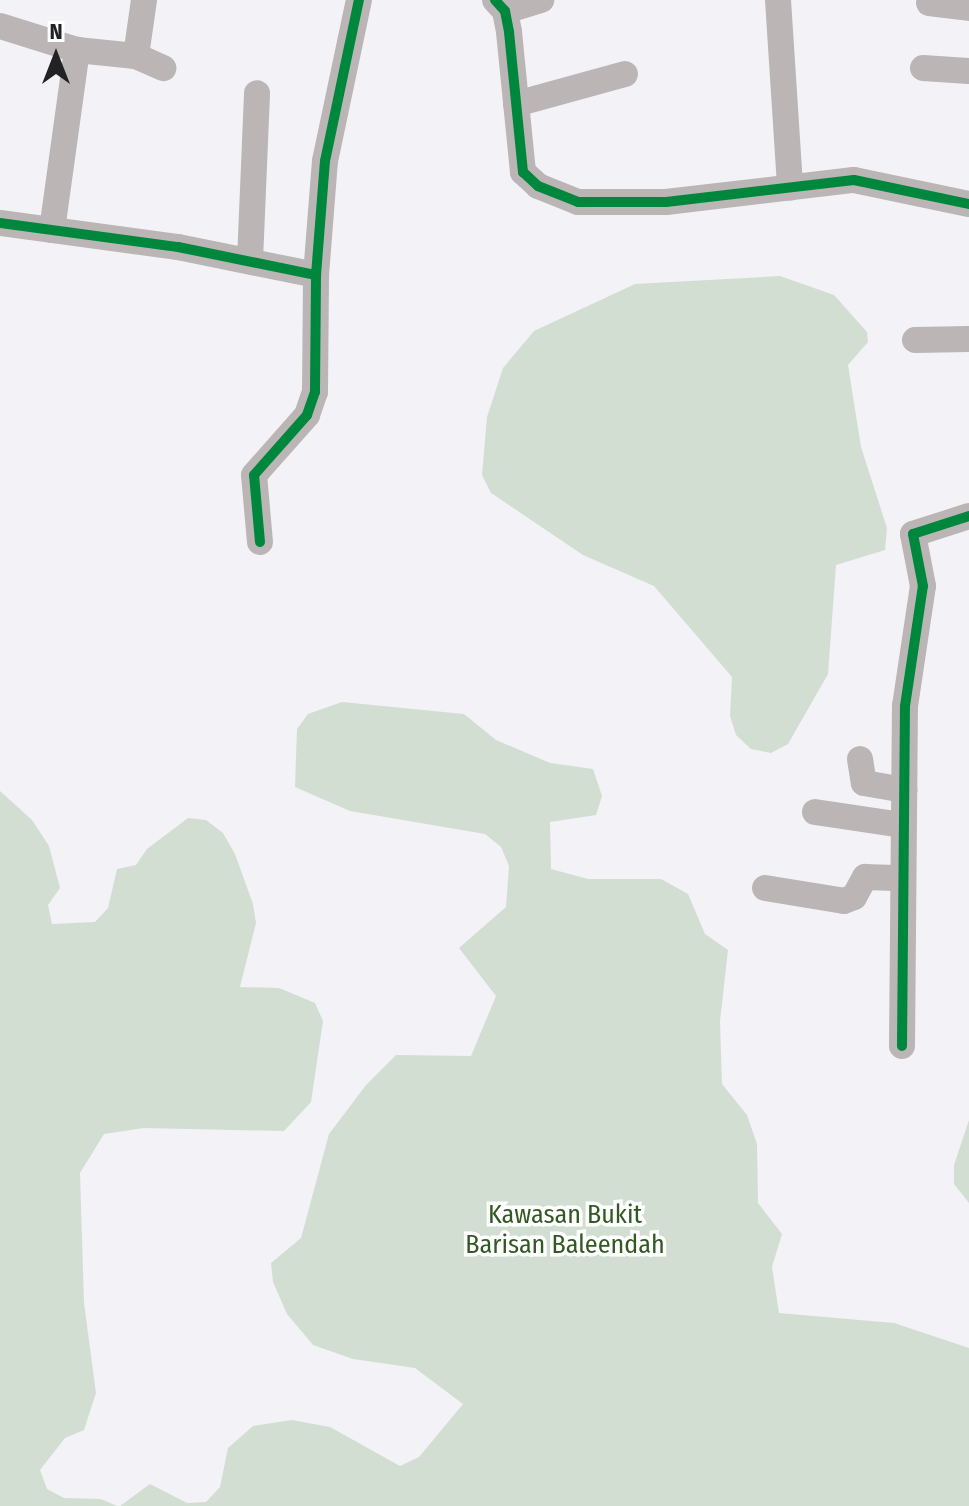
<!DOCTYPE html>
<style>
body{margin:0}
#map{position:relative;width:969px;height:1506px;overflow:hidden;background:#f2f2f7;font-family:"Fira Sans Condensed",sans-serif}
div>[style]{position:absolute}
.green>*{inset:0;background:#d3ded2}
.street>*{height:26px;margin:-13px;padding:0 13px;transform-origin:13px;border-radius:13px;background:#bbb6b5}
.cycleway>*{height:10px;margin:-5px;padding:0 5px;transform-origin:5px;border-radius:5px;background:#00873e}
span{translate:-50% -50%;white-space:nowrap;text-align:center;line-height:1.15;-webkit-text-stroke:7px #fff;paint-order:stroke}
.park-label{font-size:26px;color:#325824}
.north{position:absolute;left:16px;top:16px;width:80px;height:80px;-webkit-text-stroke:6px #fff;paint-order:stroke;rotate:0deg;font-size:22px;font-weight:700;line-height:32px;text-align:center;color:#222225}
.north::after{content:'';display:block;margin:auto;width:28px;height:36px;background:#222225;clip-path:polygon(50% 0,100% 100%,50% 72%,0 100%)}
</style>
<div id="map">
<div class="green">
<i style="clip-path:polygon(780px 276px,834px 295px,867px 332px,868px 342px,848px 365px,861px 447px,887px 528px,885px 550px,836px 565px,828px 674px,788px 744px,771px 753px,751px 749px,736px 735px,730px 716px,732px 677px,654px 586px,583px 555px,491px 493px,482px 475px,487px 417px,503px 368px,534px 331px,635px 284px)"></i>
<i style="clip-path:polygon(342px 702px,464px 714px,496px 740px,550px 763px,593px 769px,602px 796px,596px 815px,550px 822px,551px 869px,588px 879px,661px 879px,688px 894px,705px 934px,728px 950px,720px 1021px,722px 1084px,747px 1115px,757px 1144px,758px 1203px,782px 1234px,772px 1267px,779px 1313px,894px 1323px,969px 1348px,969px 1506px,120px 1506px,150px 1484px,187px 1503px,206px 1502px,220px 1487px,228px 1448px,253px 1426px,292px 1420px,330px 1427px,400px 1466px,419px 1457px,463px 1404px,415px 1368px,353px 1359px,313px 1345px,287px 1314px,273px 1282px,271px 1263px,301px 1238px,329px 1134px,366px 1085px,396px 1055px,471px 1056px,496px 996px,459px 948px,506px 907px,509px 866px,501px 847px,485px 834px,350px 811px,295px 787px,297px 729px,308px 714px)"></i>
<i style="clip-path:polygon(0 791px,32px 820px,49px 846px,60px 888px,48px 905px,52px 924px,95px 922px,108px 908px,117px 869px,136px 865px,147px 849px,188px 818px,206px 820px,223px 833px,235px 854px,253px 904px,256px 923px,240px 987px,279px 988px,315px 1003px,323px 1021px,311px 1102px,284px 1131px,144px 1128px,104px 1134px,80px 1173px,84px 1303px,96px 1393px,84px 1430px,65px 1438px,40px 1470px,47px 1489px,64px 1498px,101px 1499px,117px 1506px,0 1506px)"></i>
<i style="clip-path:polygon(969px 1120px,969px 1203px,954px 1184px,954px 1165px)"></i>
</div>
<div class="street">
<i style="left:495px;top:0;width:15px;rotate:48deg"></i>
<i style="left:505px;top:11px;width:21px;rotate:79deg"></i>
<i style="left:509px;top:32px;width:141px;rotate:84.3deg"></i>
<i style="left:523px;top:172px;width:21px;rotate:43deg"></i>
<i style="left:538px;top:186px;width:43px;rotate:21.8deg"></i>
<i style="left:578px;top:202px;width:88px"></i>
<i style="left:666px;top:202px;width:189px;rotate:-6.7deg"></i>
<i style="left:854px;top:180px;width:117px;rotate:11.8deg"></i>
<i style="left:778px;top:0;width:188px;rotate:86.3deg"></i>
<i style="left:929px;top:3px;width:40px;rotate:7.1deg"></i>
<i style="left:505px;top:11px;width:38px;rotate:-17deg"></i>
<i style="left:0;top:26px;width:81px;rotate:17.3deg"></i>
<i style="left:136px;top:56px;width:57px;rotate:-81.9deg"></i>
<i style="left:923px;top:68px;width:46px;rotate:3.7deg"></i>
<i style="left:516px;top:104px;width:113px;rotate:-15.4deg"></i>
<i style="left:0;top:223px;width:180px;rotate:7.7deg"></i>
<i style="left:178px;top:247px;width:141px;rotate:11.5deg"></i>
<i style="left:52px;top:230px;width:182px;rotate:-82.1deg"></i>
<i style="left:77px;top:50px;width:59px;rotate:5.8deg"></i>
<i style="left:136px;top:56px;width:30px;rotate:24deg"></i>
<i style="left:250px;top:261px;width:168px;rotate:-87.6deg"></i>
<i style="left:915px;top:340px;width:54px;rotate:-1.1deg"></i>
<i style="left:260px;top:542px;width:67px;rotate:-95.1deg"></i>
<i style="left:254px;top:475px;width:80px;rotate:-48.5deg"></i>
<i style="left:307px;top:415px;width:24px;rotate:-71deg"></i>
<i style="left:315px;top:392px;width:117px;rotate:-89.5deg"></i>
<i style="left:316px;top:275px;width:114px;rotate:-85.5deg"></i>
<i style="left:325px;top:161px;width:165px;rotate:-78.1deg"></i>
<i style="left:860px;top:759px;width:24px;rotate:81deg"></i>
<i style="left:864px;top:783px;width:41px;rotate:9.9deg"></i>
<i style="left:815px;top:812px;width:88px;rotate:8.5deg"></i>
<i style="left:765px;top:888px;width:80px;rotate:9.3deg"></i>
<i style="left:844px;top:901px;width:11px;rotate:-22deg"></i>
<i style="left:854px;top:897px;width:23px;rotate:-61deg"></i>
<i style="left:865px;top:877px;width:37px;rotate:2deg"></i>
<i style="left:902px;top:1046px;width:340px;rotate:-89.5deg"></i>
<i style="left:905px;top:706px;width:121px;rotate:-81.5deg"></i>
<i style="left:923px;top:586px;width:53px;rotate:-100.9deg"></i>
<i style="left:913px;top:534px;width:59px;rotate:-17.8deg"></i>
</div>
<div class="cycleway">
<i style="left:495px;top:0;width:15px;rotate:48deg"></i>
<i style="left:505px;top:11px;width:21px;rotate:79deg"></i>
<i style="left:509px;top:32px;width:141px;rotate:84.3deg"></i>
<i style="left:523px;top:172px;width:21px;rotate:43deg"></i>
<i style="left:538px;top:186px;width:43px;rotate:21.8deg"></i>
<i style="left:578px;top:202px;width:88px"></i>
<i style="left:666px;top:202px;width:189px;rotate:-6.7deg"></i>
<i style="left:854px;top:180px;width:117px;rotate:11.8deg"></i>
<i style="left:0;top:223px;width:180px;rotate:7.7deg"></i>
<i style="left:178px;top:247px;width:141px;rotate:11.5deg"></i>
<i style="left:260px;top:542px;width:67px;rotate:-95.1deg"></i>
<i style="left:254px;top:475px;width:80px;rotate:-48.5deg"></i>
<i style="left:307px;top:415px;width:24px;rotate:-71deg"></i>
<i style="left:315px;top:392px;width:117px;rotate:-89.5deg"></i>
<i style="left:316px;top:275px;width:114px;rotate:-85.5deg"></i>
<i style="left:325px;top:161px;width:165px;rotate:-78.1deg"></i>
<i style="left:902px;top:1046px;width:340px;rotate:-89.5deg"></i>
<i style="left:905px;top:706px;width:121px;rotate:-81.5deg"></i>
<i style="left:923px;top:586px;width:53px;rotate:-100.9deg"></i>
<i style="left:913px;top:534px;width:59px;rotate:-17.8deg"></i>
</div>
<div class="park-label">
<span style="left:565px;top:1230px">Kawasan Bukit<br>Barisan Baleendah</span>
</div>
<div class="north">N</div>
</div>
